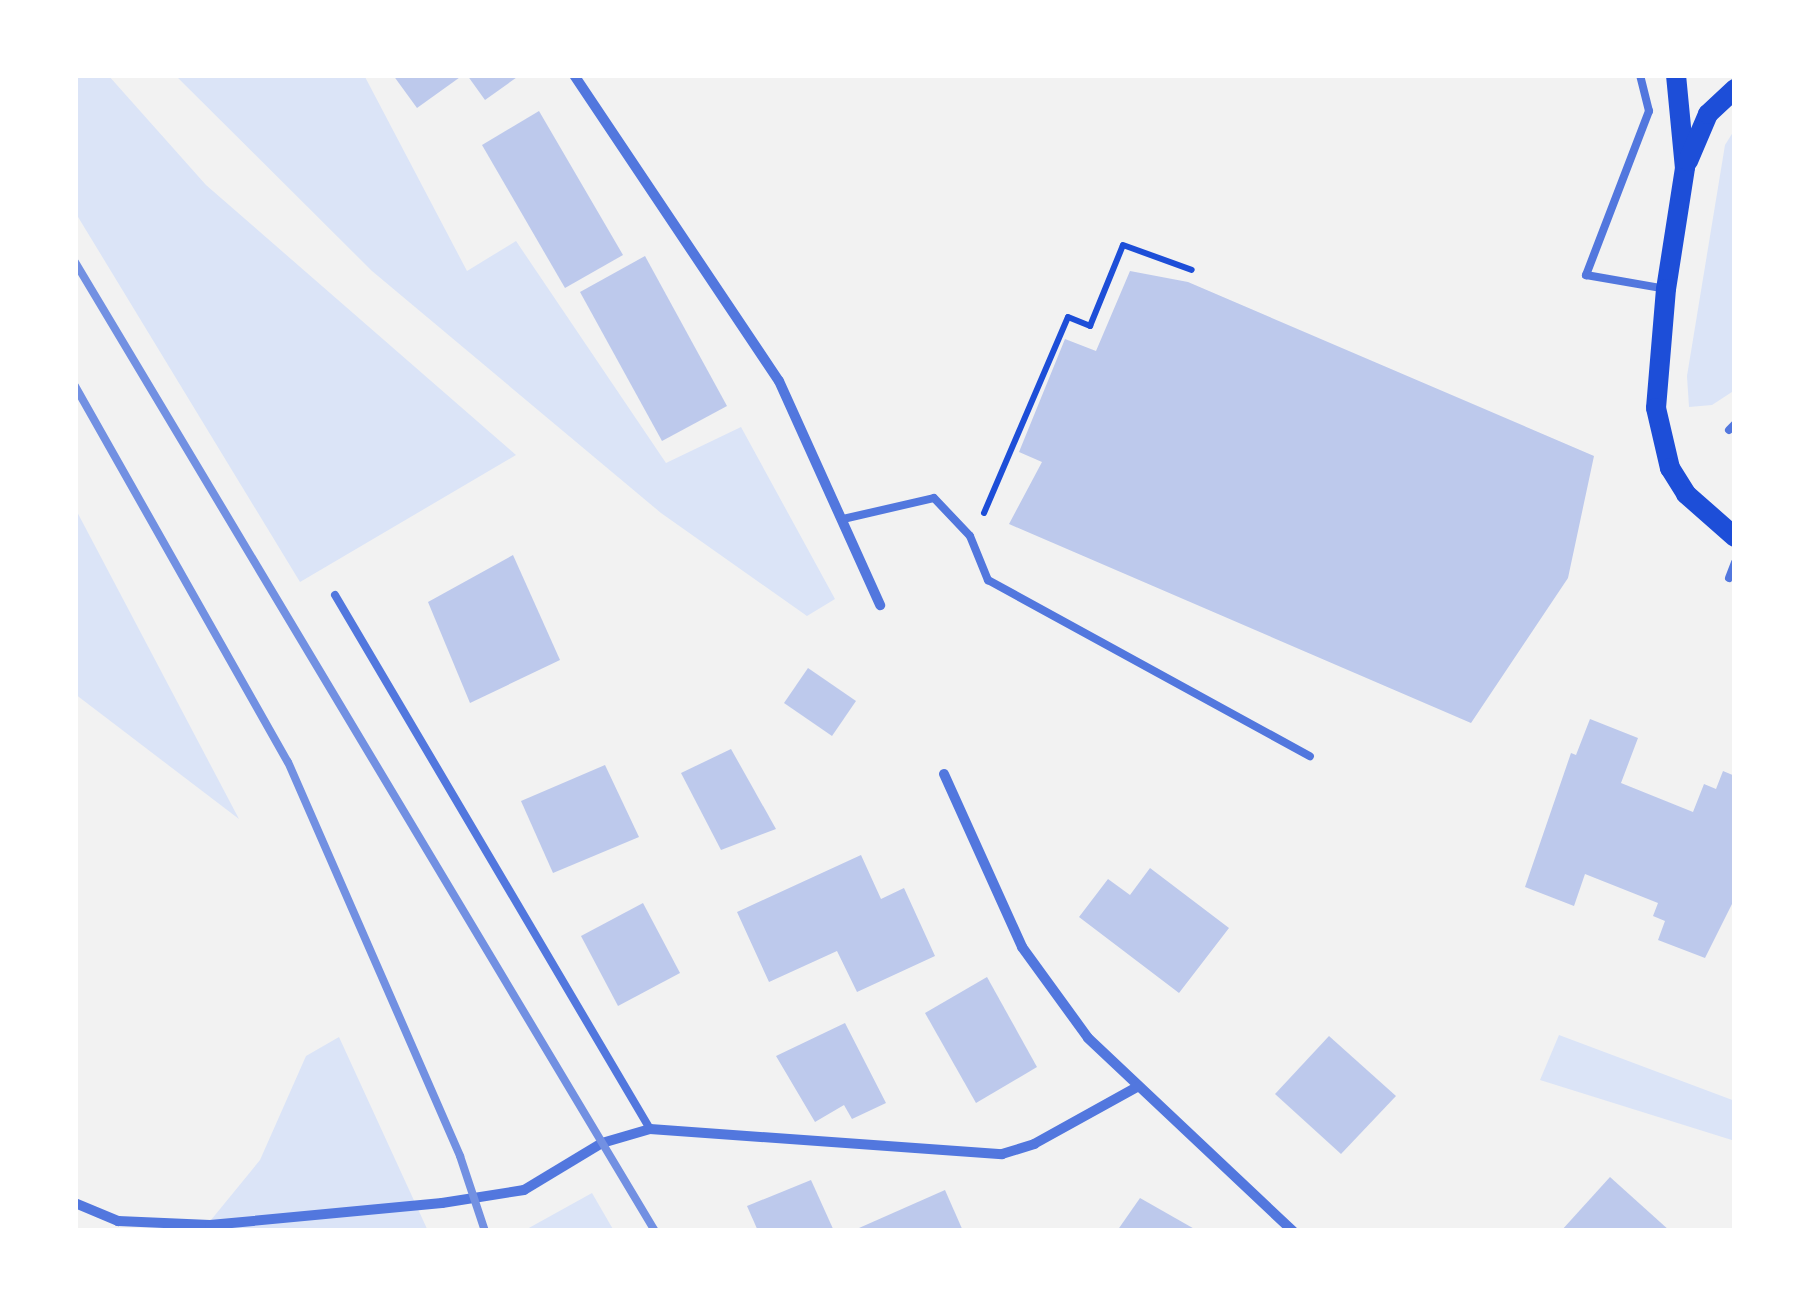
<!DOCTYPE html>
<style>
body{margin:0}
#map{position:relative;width:1810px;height:1306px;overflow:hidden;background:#f2f2f2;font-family:Cabin,sans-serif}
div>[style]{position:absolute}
.green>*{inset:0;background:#dbe4f7}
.building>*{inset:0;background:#bdc9ec}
.path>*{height:6px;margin:-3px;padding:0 3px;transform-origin:3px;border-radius:3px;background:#1d4ed8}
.service>*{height:8px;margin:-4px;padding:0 4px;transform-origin:4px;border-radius:4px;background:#5277de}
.minor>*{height:10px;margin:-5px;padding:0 5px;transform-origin:5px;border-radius:5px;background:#5277de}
.secondary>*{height:20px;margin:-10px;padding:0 10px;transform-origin:10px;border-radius:10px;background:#1d4ed8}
.rail>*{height:8px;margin:-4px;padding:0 4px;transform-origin:4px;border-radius:4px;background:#7290e2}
span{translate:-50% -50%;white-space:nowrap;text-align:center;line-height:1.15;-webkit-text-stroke:10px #fff;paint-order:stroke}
.frame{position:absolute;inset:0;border:78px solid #fff;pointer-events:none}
</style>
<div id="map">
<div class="green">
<i style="clip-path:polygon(75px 75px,108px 75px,206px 185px,516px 455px,300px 582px,75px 212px)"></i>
<i style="clip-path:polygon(175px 75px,364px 75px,467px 271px,516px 241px,666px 463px,741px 427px,835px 599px,807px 616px,661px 513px,372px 271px)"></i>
<i style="clip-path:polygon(1735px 129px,1735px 390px,1712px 405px,1689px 407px,1687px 376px,1725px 145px)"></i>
<i style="clip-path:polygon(75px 508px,239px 819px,75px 694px)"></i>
<i style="clip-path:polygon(1559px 1035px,1735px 1101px,1735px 1141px,1540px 1080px)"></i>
<i style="clip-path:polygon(339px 1037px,428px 1231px,202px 1231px,260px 1160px,306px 1056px)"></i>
<i style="clip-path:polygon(592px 1193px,614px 1231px,528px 1231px,527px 1229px)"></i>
</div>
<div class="building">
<i style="clip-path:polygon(393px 75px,463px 75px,417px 108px)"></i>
<i style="clip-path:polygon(467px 75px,520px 75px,485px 100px)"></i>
<i style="clip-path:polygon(539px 111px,623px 255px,565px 288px,482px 145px)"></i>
<i style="clip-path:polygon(645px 256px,727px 406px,662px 441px,580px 292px)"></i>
<i style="clip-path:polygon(1130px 271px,1188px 282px,1594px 456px,1568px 578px,1471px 723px,1009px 524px,1042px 462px,1019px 452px,1065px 339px,1096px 351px)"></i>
<i style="clip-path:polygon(513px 555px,560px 660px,470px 703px,428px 602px)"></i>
<i style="clip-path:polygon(808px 668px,856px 701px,832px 736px,784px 703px)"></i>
<i style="clip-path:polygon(1590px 719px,1638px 738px,1621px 783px,1693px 812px,1704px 784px,1716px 789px,1723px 771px,1735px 776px,1735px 898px,1705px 958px,1658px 940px,1665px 921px,1653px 916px,1658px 903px,1585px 874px,1574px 906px,1525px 887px,1571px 753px,1576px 755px)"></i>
<i style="clip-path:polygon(731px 749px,776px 829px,721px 850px,681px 773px)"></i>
<i style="clip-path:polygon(605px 765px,639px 837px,553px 873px,521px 801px)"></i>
<i style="clip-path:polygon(861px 855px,881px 899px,904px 888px,935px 956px,857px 992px,837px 951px,769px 982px,737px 912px)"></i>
<i style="clip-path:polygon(1150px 868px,1229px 928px,1179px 993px,1079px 917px,1108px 879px,1130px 895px)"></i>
<i style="clip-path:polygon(643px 903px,680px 973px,618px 1006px,581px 936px)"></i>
<i style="clip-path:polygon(987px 977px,1037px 1067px,976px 1103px,925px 1013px)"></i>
<i style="clip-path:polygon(845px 1023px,886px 1103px,852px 1119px,844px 1105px,815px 1122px,776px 1056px)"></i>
<i style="clip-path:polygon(1329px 1036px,1396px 1096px,1341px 1154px,1275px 1094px)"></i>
<i style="clip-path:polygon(1610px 1177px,1670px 1231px,1561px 1231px)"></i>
<i style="clip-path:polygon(811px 1180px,834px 1231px,758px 1231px,747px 1206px)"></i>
<i style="clip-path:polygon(945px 1190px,963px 1231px,860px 1231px,859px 1228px)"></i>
<i style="clip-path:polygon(1140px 1198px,1198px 1231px,1117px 1231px)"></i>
</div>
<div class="path">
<i style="left:984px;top:513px;width:213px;rotate:-66.8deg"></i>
<i style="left:1068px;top:317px;width:24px;rotate:22deg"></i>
<i style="left:1090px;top:326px;width:87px;rotate:-67.8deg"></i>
<i style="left:1123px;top:245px;width:73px;rotate:19.9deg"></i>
</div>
<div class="service">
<i style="left:1640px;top:75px;width:37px;rotate:76deg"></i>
<i style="left:1649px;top:111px;width:176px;rotate:111deg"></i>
<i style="left:1586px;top:275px;width:81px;rotate:9.9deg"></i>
<i style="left:1729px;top:430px;width:8px;rotate:-45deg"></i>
<i style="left:843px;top:519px;width:93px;rotate:-13deg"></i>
<i style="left:934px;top:498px;width:52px;rotate:46.5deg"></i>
<i style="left:970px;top:536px;width:48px;rotate:67.8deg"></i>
<i style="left:988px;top:580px;width:367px;rotate:28.7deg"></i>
<i style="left:1729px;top:578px;width:17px;rotate:-69deg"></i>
<i style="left:335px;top:595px;width:620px;rotate:59.46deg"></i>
</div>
<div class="minor">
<i style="left:574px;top:75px;width:368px;rotate:56.2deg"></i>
<i style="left:779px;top:381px;width:246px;rotate:65.7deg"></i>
<i style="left:944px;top:774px;width:190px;rotate:65.7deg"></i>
<i style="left:1022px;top:947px;width:112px;rotate:54deg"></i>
<i style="left:1088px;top:1038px;width:282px;rotate:43.3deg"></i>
<i style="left:75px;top:1203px;width:47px;rotate:22.7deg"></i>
<i style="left:118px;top:1221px;width:92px;rotate:2.5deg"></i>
<i style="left:210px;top:1225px;width:233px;rotate:-5.4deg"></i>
<i style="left:442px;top:1203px;width:83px;rotate:-9deg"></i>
<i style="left:524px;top:1190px;width:91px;rotate:-31.1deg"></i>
<i style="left:602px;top:1143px;width:50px;rotate:-16.3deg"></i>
<i style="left:650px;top:1129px;width:353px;rotate:4.1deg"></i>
<i style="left:1002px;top:1154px;width:34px;rotate:-17deg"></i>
<i style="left:1034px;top:1144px;width:118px;rotate:-29deg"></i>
</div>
<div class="secondary">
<i style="left:1676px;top:75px;width:93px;rotate:84.5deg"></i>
<i style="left:1685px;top:168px;width:122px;rotate:98.9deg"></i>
<i style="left:1666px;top:289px;width:119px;rotate:94.8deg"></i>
<i style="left:1656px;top:408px;width:62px;rotate:76.9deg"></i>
<i style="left:1670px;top:468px;width:31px;rotate:58deg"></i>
<i style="left:1686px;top:494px;width:65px;rotate:41.3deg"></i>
<i style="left:1688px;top:161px;width:51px;rotate:-66.9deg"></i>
<i style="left:1708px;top:114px;width:37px;rotate:-43deg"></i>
</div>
<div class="rail">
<i style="left:75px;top:262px;width:1129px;rotate:59.1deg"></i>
<i style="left:75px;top:386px;width:432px;rotate:60.5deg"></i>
<i style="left:288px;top:762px;width:430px;rotate:66.4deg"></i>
<i style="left:460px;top:1156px;width:79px;rotate:71.6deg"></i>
</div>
<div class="frame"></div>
</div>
